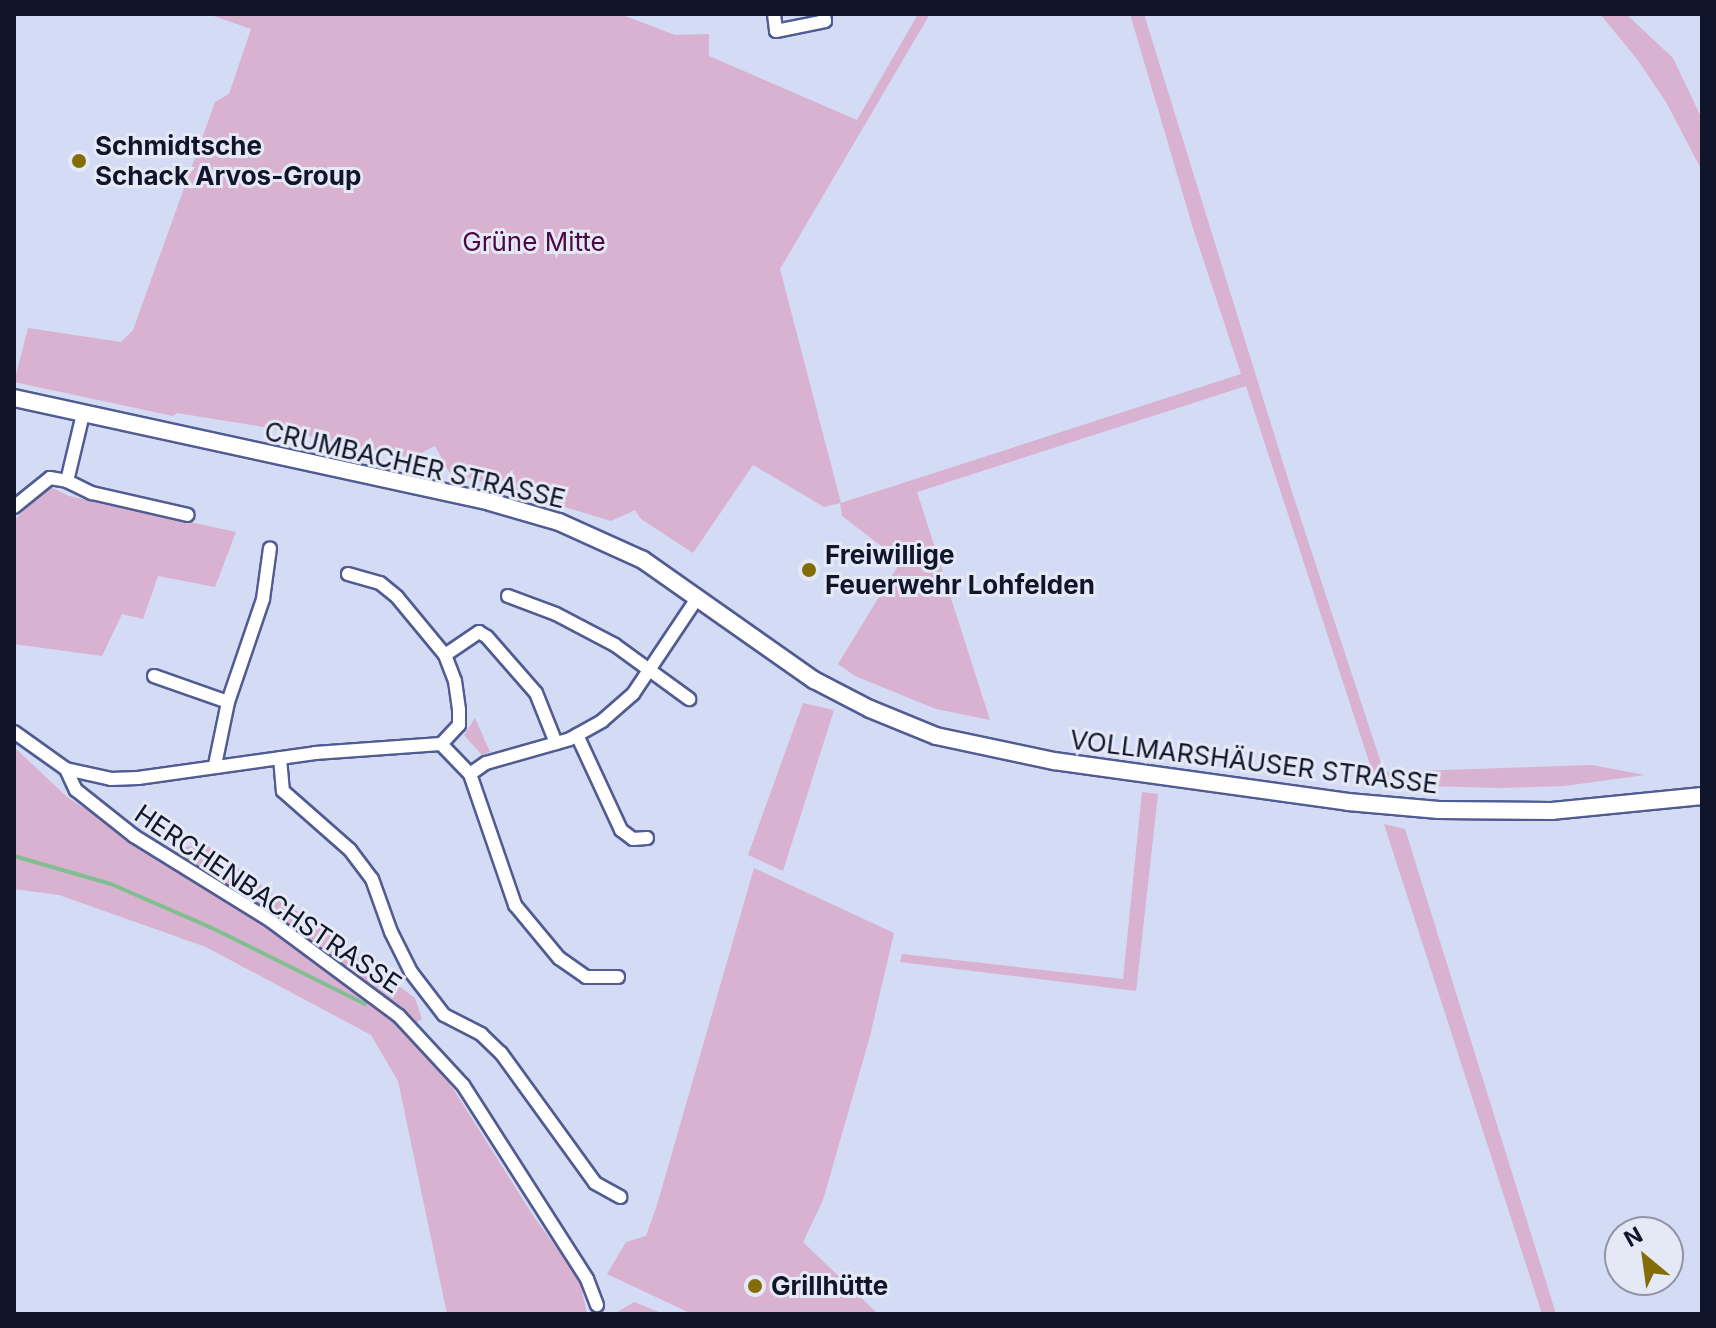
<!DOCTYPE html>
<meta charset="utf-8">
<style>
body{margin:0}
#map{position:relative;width:1716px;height:1328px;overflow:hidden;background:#d4dbf4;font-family:Inter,sans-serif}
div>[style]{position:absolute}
.green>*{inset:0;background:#d8b2d0}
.stream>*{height:4px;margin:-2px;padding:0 2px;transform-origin:2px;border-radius:2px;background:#81bf93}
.roads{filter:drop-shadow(2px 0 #505c92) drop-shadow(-2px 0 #505c92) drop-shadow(0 2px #505c92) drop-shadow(0 -2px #505c92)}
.minor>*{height:12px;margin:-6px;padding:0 6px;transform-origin:6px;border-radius:6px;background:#fff}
.major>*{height:16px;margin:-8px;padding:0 8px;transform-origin:8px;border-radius:8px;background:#fff}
.dots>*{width:22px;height:22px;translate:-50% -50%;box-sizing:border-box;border:4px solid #e5e9f5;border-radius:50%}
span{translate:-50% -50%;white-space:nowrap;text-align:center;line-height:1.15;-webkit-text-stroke:6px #e5e9f5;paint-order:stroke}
.poi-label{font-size:26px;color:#11152b;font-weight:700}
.left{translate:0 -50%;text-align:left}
.park-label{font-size:26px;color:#4b0844}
.street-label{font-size:26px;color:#11152b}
.frame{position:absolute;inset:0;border:16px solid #11152b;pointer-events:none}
.north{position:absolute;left:1604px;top:1216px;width:80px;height:80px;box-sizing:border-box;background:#e5e9f5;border:2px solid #9094a4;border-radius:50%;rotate:331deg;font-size:22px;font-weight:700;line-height:32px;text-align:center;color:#11152b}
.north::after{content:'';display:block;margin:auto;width:28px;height:36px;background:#846c08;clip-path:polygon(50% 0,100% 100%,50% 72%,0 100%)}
</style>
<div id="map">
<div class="green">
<i style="clip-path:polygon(208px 14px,620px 14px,675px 35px,709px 34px,709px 56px,857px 120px,918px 14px,930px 14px,780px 269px,841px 503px,1241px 374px,1192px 225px,1130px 14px,1144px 14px,1292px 492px,1384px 772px,1592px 765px,1645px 775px,1564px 786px,1499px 788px,1426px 786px,1392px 780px,1384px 772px,1373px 774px,1246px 386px,917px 492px,990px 720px,936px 709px,855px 676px,838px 664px,901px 561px,842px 516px,840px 503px,824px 507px,753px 465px,693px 553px,641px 519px,635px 510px,611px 521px,449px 472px,435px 446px,411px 458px,276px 429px,177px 413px,173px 416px,14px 382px,28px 328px,121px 342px,133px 330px,215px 102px,229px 94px,251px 29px)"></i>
<i style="clip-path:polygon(1600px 14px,1626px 14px,1673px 58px,1702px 119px,1702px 171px,1666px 102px,1637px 59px)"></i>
<i style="clip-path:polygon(50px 487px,69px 496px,236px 532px,215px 587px,158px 576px,143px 619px,122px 614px,102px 656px,14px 644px,14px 520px)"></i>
<i style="clip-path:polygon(803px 703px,834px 710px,783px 871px,748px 855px)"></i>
<i style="clip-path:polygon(475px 718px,490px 752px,482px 755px,464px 735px)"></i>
<i style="clip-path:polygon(14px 747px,67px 797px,155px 854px,204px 843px,415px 998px,422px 1019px,404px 1031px,442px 1071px,534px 1217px,579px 1278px,587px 1314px,447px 1314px,398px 1081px,371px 1035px,206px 947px,59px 895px,14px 889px)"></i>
<i style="clip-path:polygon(1142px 792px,1158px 794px,1136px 991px,900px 962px,902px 954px,1123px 979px)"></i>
<i style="clip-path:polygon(1384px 824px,1405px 829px,1556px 1314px,1542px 1314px)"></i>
<i style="clip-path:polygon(754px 868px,894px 933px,870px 1036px,823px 1200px,803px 1242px,878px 1314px,692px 1314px,607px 1274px,626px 1242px,646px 1236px,657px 1205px)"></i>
<i style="clip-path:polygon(634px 1302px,664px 1314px,614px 1314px)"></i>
</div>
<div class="stream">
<i style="left:14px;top:856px;width:101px;rotate:16.1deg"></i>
<i style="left:111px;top:884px;width:108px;rotate:23.5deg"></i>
<i style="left:210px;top:927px;width:173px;rotate:26.4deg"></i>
</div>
<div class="roads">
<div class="minor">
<i style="left:774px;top:14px;width:17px;rotate:83deg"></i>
<i style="left:776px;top:31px;width:50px;rotate:-11.5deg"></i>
<i style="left:825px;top:21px;width:7px;rotate:-98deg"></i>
<i style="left:83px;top:414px;width:69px;rotate:103.4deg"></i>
<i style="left:67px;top:481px;width:28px;rotate:26deg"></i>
<i style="left:92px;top:493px;width:98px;rotate:12.9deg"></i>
<i style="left:14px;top:507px;width:46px;rotate:-38.9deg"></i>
<i style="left:50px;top:478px;width:17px;rotate:10deg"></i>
<i style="left:348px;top:574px;width:33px;rotate:16deg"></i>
<i style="left:380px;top:583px;width:22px;rotate:39deg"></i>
<i style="left:397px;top:597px;width:75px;rotate:50.4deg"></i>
<i style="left:445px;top:655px;width:28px;rotate:69deg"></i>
<i style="left:455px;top:681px;width:29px;rotate:82deg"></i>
<i style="left:459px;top:710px;width:15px;rotate:90deg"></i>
<i style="left:459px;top:725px;width:26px;rotate:133deg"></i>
<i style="left:508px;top:596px;width:51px;rotate:20.6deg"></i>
<i style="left:556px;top:614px;width:67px;rotate:27.7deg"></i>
<i style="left:615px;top:645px;width:92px;rotate:36.1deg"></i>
<i style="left:445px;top:655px;width:41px;rotate:-34.1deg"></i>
<i style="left:479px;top:632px;width:9px;rotate:32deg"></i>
<i style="left:487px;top:637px;width:74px;rotate:48.8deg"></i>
<i style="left:536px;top:693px;width:54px;rotate:68.2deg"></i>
<i style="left:154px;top:676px;width:78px;rotate:19.4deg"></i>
<i style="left:14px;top:732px;width:64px;rotate:35.4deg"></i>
<i style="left:66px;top:769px;width:23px;rotate:65deg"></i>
<i style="left:76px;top:790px;width:74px;rotate:38.4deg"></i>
<i style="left:134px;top:836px;width:161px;rotate:31.8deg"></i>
<i style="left:271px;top:921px;width:159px;rotate:36.6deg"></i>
<i style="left:399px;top:1016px;width:94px;rotate:47.2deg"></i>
<i style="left:463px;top:1085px;width:230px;rotate:57.4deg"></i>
<i style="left:587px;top:1279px;width:28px;rotate:69deg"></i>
<i style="left:577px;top:735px;width:105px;rotate:65.1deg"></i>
<i style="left:621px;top:830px;width:15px;rotate:37deg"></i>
<i style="left:633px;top:839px;width:14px;rotate:-4deg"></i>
<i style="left:280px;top:758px;width:33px;rotate:85deg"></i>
<i style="left:283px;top:791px;width:89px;rotate:41.4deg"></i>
<i style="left:350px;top:850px;width:36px;rotate:53deg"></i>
<i style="left:372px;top:879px;width:56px;rotate:70.3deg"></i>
<i style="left:391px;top:932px;width:45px;rotate:63.4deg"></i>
<i style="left:411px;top:972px;width:54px;rotate:52.5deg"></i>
<i style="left:444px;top:1015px;width:42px;rotate:27.2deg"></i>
<i style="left:481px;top:1034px;width:28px;rotate:44deg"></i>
<i style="left:501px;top:1053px;width:160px;rotate:54.1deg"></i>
<i style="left:595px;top:1183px;width:29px;rotate:29deg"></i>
<i style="left:215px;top:765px;width:64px;rotate:-78.3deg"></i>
<i style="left:228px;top:702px;width:109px;rotate:-71.2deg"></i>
<i style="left:263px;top:599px;width:51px;rotate:-82.2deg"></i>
<i style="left:66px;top:769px;width:46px;rotate:12.5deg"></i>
<i style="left:111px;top:779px;width:27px;rotate:-2deg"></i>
<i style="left:138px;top:778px;width:179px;rotate:-8deg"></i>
<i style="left:315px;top:753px;width:126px;rotate:-4.1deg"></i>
<i style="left:441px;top:744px;width:42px;rotate:46deg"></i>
<i style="left:470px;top:774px;width:19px;rotate:-35deg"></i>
<i style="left:486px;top:763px;width:87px;rotate:-15.9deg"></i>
<i style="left:570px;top:739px;width:37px;rotate:-29deg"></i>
<i style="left:602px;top:721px;width:41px;rotate:-41.1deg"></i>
<i style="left:633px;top:694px;width:117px;rotate:-56.2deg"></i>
<i style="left:470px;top:774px;width:139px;rotate:71deg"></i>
<i style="left:515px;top:905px;width:69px;rotate:50.3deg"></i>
<i style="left:559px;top:958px;width:33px;rotate:35deg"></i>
<i style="left:586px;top:977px;width:32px"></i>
</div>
<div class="major">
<i style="left:14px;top:398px;width:487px;rotate:12.3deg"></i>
<i style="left:490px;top:502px;width:72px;rotate:16.2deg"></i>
<i style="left:559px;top:522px;width:92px;rotate:24.3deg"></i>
<i style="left:643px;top:560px;width:209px;rotate:35.1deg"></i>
<i style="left:814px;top:680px;width:63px;rotate:27.4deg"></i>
<i style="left:870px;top:709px;width:71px;rotate:22.2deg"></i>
<i style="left:936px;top:736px;width:121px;rotate:12deg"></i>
<i style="left:1054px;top:761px;width:297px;rotate:7.9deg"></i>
<i style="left:1348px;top:802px;width:91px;rotate:5deg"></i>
<i style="left:1439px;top:810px;width:113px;rotate:0.5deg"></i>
<i style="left:1552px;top:811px;width:151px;rotate:-5.7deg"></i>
</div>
</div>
<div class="dots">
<i style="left:79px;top:161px;background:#846c08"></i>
<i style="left:809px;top:570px;background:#846c08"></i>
<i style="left:755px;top:1286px;background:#846c08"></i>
</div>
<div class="poi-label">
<span class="left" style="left:95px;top:161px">Schmidtsche<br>Schack Arvos-Group</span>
<span class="left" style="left:825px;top:570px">Freiwillige<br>Feuerwehr Lohfelden</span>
<span class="left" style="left:771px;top:1286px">Grillhütte</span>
</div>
<div class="park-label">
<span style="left:534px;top:242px">Grüne Mitte</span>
</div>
<div class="street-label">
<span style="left:415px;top:465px;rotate:13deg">CRUMBACHER STRASSE</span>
<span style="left:1254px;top:762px;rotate:7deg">VOLLMARSHÄUSER STRASSE</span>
<span style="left:268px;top:899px;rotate:34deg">HERCHENBACHSTRASSE</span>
</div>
<div class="frame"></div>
<div class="north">N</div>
</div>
